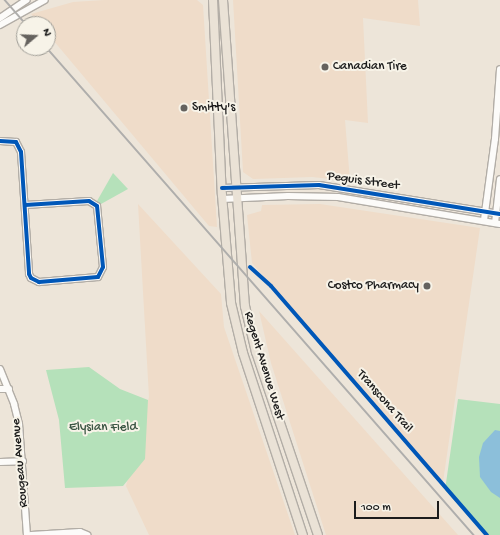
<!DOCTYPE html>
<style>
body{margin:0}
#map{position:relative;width:500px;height:535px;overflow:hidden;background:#ede5d9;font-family:"Gochi Hand",sans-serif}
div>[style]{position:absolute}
.built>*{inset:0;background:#efdcc9}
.green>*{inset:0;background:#b5e1ba}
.water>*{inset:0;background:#8cbfda}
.roads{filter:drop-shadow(1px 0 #b2ada6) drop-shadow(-1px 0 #b2ada6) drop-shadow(0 1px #b2ada6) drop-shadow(0 -1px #b2ada6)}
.minor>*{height:6px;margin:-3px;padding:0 3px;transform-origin:3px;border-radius:3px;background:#fcfbf9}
.major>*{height:8px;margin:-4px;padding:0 4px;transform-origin:4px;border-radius:4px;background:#eae2d6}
.rail>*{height:1.5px;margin:-0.75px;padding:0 0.75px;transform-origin:0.75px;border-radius:0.75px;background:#afaeac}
.cycleway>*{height:4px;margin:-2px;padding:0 2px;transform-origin:2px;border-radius:2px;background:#0057b8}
.dots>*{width:11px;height:11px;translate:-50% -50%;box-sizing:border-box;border:2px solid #f7f3e8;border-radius:50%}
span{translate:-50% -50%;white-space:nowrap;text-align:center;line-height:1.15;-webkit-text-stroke:4px #f7f3e8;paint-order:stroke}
.poi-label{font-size:13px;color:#1c1c1c}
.left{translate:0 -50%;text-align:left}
.right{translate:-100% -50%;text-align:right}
.street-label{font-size:13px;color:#1c1c1c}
.park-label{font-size:13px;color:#3c5644}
.north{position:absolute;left:16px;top:16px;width:40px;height:40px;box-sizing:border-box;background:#f7f3e8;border:1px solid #9f9d96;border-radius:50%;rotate:71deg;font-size:11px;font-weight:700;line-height:16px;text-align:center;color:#1c1c1c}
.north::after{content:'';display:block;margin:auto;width:14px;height:18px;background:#65625e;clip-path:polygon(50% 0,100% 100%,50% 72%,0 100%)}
.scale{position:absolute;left:354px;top:501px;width:85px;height:18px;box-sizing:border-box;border:2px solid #1c1c1c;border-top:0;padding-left:5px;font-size:12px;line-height:14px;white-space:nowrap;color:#1c1c1c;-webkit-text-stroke:3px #f7f3e8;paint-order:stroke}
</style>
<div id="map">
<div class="built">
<i style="clip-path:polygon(104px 0,197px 0,203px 5px,217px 227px,209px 226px,48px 34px,48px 24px,40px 24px,31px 14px,73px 2px)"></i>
<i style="clip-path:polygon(233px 0,418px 0,420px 26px,363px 18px,368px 123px,345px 120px,350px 181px,312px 177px,253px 179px,243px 172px)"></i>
<i style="clip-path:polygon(138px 204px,221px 294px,224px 327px,295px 535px,149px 535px,126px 486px,149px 397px)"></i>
<i style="clip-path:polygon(320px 204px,480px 228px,443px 482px,252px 263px,247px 215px,261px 211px,262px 205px)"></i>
<i style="clip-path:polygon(259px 311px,458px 535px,326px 535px,271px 363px)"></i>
</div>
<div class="green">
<i style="clip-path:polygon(113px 173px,128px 189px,101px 204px,97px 201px)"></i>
<i style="clip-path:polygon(89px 367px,120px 389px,148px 400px,145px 459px,123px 486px,65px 488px,59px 420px,46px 370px)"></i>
<i style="clip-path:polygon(458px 399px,500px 404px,500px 535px,485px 535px,445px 490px)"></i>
</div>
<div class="water">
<i style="clip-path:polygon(495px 430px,500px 431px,500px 498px,491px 492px,480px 477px,479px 457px,483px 443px)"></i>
</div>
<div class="roads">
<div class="minor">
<i style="left:0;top:18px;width:32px;rotate:-34deg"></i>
<i style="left:0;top:25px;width:51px;rotate:-29.1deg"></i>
<i style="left:0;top:141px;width:16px;rotate:4deg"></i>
<i style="left:16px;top:142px;width:11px;rotate:63deg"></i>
<i style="left:21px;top:152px;width:122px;rotate:86.2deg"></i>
<i style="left:29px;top:274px;width:4px;rotate:63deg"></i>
<i style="left:31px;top:278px;width:9px;rotate:27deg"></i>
<i style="left:39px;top:282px;width:59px;rotate:-4.8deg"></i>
<i style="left:98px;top:277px;width:11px;rotate:-63deg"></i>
<i style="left:103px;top:267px;width:61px;rotate:-95.6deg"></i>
<i style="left:97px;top:206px;width:9px;rotate:-148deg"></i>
<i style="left:89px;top:201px;width:64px;rotate:176.4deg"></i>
<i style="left:222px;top:188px;width:97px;rotate:-1.8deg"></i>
<i style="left:319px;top:185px;width:183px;rotate:9.1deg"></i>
<i style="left:222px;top:199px;width:66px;rotate:-2.6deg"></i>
<i style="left:288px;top:196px;width:50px;rotate:1.1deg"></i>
<i style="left:338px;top:197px;width:164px;rotate:9.5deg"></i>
<i style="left:484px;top:220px;width:82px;rotate:-82.3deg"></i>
<i style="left:495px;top:139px;width:70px;rotate:-85.9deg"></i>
<i style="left:495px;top:223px;width:44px;rotate:-83.5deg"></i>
<i style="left:0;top:369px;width:38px;rotate:68deg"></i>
<i style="left:14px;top:404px;width:21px;rotate:76deg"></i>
<i style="left:19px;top:424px;width:111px;rotate:85.9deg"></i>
<i style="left:0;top:389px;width:9px"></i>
<i style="left:0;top:462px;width:23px;rotate:-2deg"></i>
<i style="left:31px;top:535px;width:49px;rotate:-3.5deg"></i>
<i style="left:80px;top:532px;width:8px;rotate:23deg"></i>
</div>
<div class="major">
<i style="left:213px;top:0;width:195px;rotate:87.4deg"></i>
<i style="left:222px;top:195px;width:108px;rotate:85.2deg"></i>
<i style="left:231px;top:303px;width:51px;rotate:76.5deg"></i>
<i style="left:243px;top:353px;width:192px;rotate:71.8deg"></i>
<i style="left:223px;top:0;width:307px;rotate:85.9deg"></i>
<i style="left:245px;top:306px;width:47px;rotate:76.6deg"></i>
<i style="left:256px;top:352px;width:193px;rotate:71.3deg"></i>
</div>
</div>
<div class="rail">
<i style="left:5px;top:0;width:32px;rotate:49deg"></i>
<i style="left:47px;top:48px;width:648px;rotate:48.76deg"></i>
</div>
<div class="cycleway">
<i style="left:0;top:141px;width:16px;rotate:4deg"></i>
<i style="left:16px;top:142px;width:11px;rotate:63deg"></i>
<i style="left:21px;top:152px;width:122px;rotate:86.2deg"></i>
<i style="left:29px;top:274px;width:4px;rotate:63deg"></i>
<i style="left:31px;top:278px;width:9px;rotate:27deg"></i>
<i style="left:39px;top:282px;width:59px;rotate:-4.8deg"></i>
<i style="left:98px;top:277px;width:11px;rotate:-63deg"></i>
<i style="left:103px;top:267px;width:61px;rotate:-95.6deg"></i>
<i style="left:97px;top:206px;width:9px;rotate:-148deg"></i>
<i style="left:89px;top:201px;width:64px;rotate:176.4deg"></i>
<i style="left:222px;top:188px;width:97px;rotate:-1.8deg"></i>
<i style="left:319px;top:185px;width:183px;rotate:9.1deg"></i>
<i style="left:250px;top:267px;width:28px;rotate:42deg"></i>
<i style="left:271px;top:286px;width:330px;rotate:49.1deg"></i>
</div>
<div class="dots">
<i style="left:325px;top:67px;background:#65625e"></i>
<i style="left:184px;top:108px;background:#65625e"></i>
<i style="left:427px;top:286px;background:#65625e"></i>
</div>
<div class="poi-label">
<span class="left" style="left:333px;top:67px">Canadian Tire</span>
<span class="left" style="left:192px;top:108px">Smitty's</span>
<span class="right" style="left:419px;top:286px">Costco Pharmacy</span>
</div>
<div class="street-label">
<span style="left:363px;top:182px;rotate:8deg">Peguis Street</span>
<span style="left:263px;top:366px;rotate:73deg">Regent Avenue West</span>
<span style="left:384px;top:402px;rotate:49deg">Transcona Trail</span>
<span style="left:21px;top:463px;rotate:-95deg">Rougeau Avenue</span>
</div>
<div class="park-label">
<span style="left:103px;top:428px">Elysian Field</span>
</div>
<div class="north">N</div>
<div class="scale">100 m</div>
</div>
